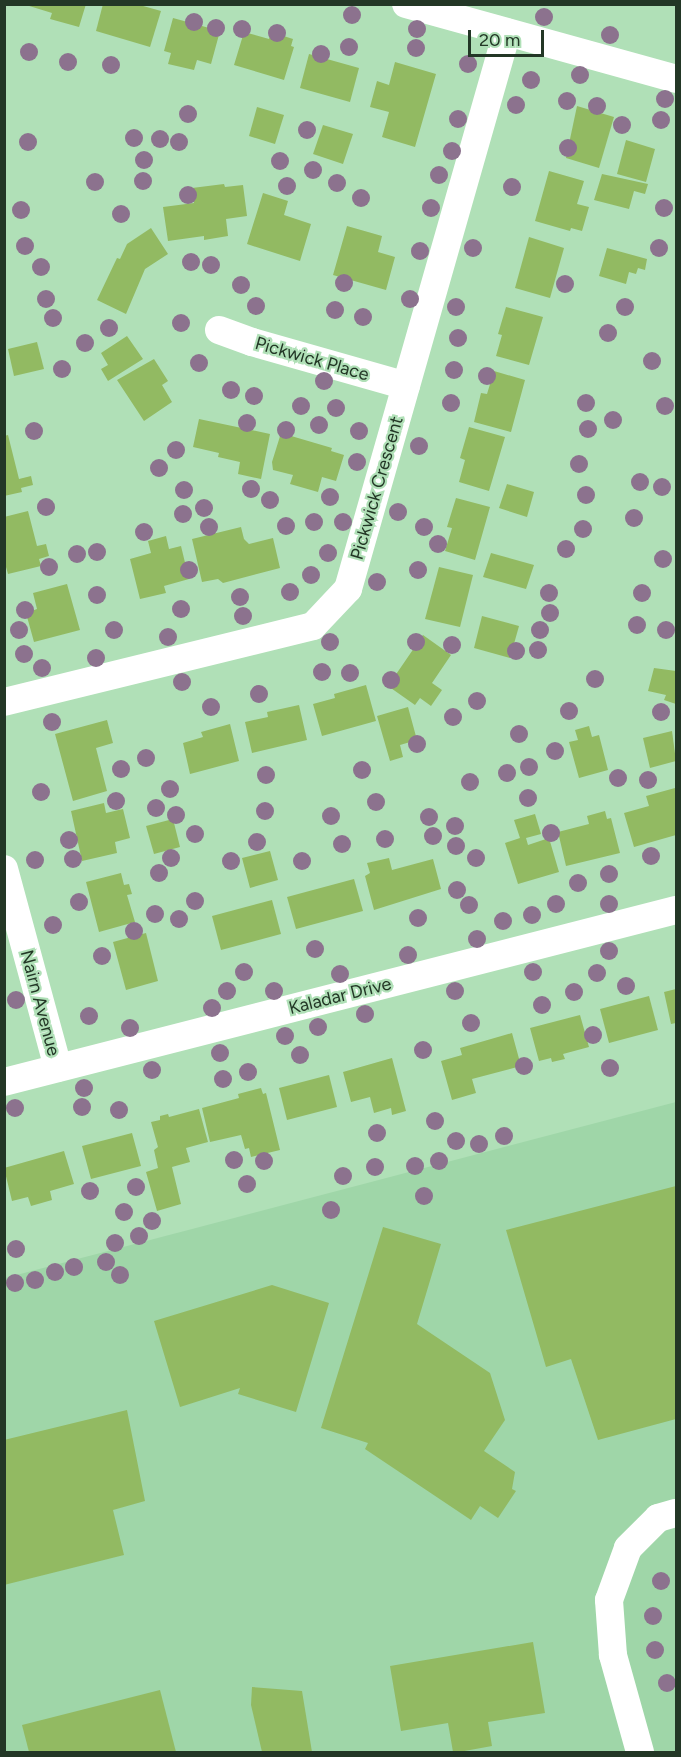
<!DOCTYPE html>
<style>
body{margin:0}
#map{position:relative;width:681px;height:1757px;overflow:hidden;background:#b0e0b7;font-family:Figtree,sans-serif}
div>[style]{position:absolute}
.built>*{inset:0;background:#9fd6a8}
.building>*{inset:0;background:#92ba62}
.street>*{height:28px;margin:-14px;padding:0 14px;transform-origin:14px;border-radius:14px;background:#fff}
.trees>*{width:18px;height:18px;margin:-9px;border-radius:50%;background:#8c728e}
span{translate:-50% -50%;white-space:nowrap;text-align:center;line-height:1.15;-webkit-text-stroke:4.5px #b0e0b7;paint-order:stroke}
.street-label{font-size:18px;color:#233726}
.frame{position:absolute;inset:0;border:6px solid #233726;pointer-events:none}
.scale{position:absolute;left:468px;top:30px;width:76px;height:27px;box-sizing:border-box;border:3px solid #233726;border-top:0;padding-left:8px;font-size:18px;line-height:21px;white-space:nowrap;color:#233726;-webkit-text-stroke:4px #b0e0b7;paint-order:stroke}
</style>
<div id="map">
<div class="built">
<i style="clip-path:polygon(676px 1102px,676px 1752px,5px 1752px,5px 1278px)"></i>
</div>
<div class="building">
<i style="clip-path:polygon(86px 4px,79px 27px,50px 19px,52px 13px,26px 5px)"></i>
<i style="clip-path:polygon(103px 4px,136px 4px,161px 11px,150px 47px,96px 31px)"></i>
<i style="clip-path:polygon(173px 18px,220px 31px,211px 64px,197px 60px,194px 70px,168px 64px,171px 53px,164px 51px)"></i>
<i style="clip-path:polygon(244px 32px,269px 39px,271px 32px,293px 39px,291px 46px,294px 47px,284px 80px,234px 65px)"></i>
<i style="clip-path:polygon(309px 54px,359px 68px,350px 102px,300px 88px)"></i>
<i style="clip-path:polygon(395px 62px,436px 74px,415px 147px,382px 137px,389px 112px,370px 107px,377px 81px,389px 85px)"></i>
<i style="clip-path:polygon(577px 106px,614px 117px,599px 168px,566px 158px)"></i>
<i style="clip-path:polygon(257px 107px,284px 115px,275px 144px,249px 136px)"></i>
<i style="clip-path:polygon(323px 125px,353px 134px,343px 164px,313px 154px)"></i>
<i style="clip-path:polygon(626px 140px,655px 149px,646px 182px,617px 174px)"></i>
<i style="clip-path:polygon(549px 171px,584px 181px,577px 204px,589px 207px,582px 231px,571px 228px,570px 231px,535px 221px)"></i>
<i style="clip-path:polygon(602px 174px,648px 184px,645px 194px,634px 191px,629px 209px,594px 200px)"></i>
<i style="clip-path:polygon(224px 184px,225px 187px,243px 185px,247px 216px,226px 219px,228px 236px,204px 240px,204px 236px,168px 241px,163px 207px,194px 203px,192px 188px)"></i>
<i style="clip-path:polygon(263px 193px,288px 201px,284px 215px,311px 224px,300px 261px,247px 244px)"></i>
<i style="clip-path:polygon(347px 226px,382px 236px,378px 252px,395px 257px,386px 290px,333px 275px)"></i>
<i style="clip-path:polygon(151px 228px,168px 254px,145px 269px,126px 314px,97px 300px,117px 258px,120px 259px,127px 244px)"></i>
<i style="clip-path:polygon(529px 237px,564px 248px,550px 298px,515px 288px)"></i>
<i style="clip-path:polygon(607px 248px,647px 259px,645px 270px,638px 268px,636px 274px,629px 272px,626px 284px,599px 276px)"></i>
<i style="clip-path:polygon(506px 307px,543px 317px,529px 365px,496px 356px,502px 335px,498px 334px)"></i>
<i style="clip-path:polygon(127px 336px,143px 359px,108px 381px,101px 369px,108px 365px,101px 353px)"></i>
<i style="clip-path:polygon(37px 342px,44px 369px,14px 376px,8px 349px)"></i>
<i style="clip-path:polygon(154px 359px,168px 381px,162px 385px,172px 402px,144px 421px,117px 380px)"></i>
<i style="clip-path:polygon(494px 371px,525px 380px,511px 432px,474px 422px,481px 393px,487px 394px)"></i>
<i style="clip-path:polygon(199px 419px,270px 434px,261px 479px,238px 474px,240px 462px,218px 457px,219px 453px,193px 447px)"></i>
<i style="clip-path:polygon(469px 427px,505px 437px,489px 491px,459px 482px,465px 460px,460px 458px)"></i>
<i style="clip-path:polygon(281px 433px,332px 448px,331px 451px,344px 455px,336px 481px,322px 477px,318px 492px,290px 484px,293px 475px,273px 470px,272px 462px)"></i>
<i style="clip-path:polygon(8px 435px,19px 479px,31px 476px,33px 485px,21px 488px,22px 492px,4px 496px,4px 436px)"></i>
<i style="clip-path:polygon(507px 484px,534px 492px,527px 517px,499px 508px)"></i>
<i style="clip-path:polygon(456px 498px,490px 507px,475px 560px,445px 551px,452px 528px,447px 527px)"></i>
<i style="clip-path:polygon(28px 511px,37px 546px,46px 544px,49px 556px,39px 559px,41px 566px,8px 574px,4px 560px,4px 517px)"></i>
<i style="clip-path:polygon(241px 527px,244px 539px,249px 544px,273px 538px,280px 568px,223px 583px,218px 579px,202px 582px,192px 539px)"></i>
<i style="clip-path:polygon(166px 536px,169px 549px,181px 546px,189px 579px,164px 586px,166px 593px,140px 599px,130px 559px,151px 553px,148px 541px)"></i>
<i style="clip-path:polygon(491px 553px,534px 565px,526px 589px,483px 577px)"></i>
<i style="clip-path:polygon(439px 567px,473px 575px,460px 627px,425px 619px)"></i>
<i style="clip-path:polygon(67px 584px,80px 630px,34px 642px,26px 613px,37px 609px,33px 593px)"></i>
<i style="clip-path:polygon(482px 616px,519px 626px,510px 658px,474px 648px)"></i>
<i style="clip-path:polygon(423px 635px,451px 655px,432px 683px,442px 690px,431px 706px,420px 698px,415px 705px,388px 686px)"></i>
<i style="clip-path:polygon(654px 668px,676px 671px,676px 704px,664px 700px,666px 695px,648px 691px)"></i>
<i style="clip-path:polygon(366px 685px,376px 721px,322px 736px,313px 704px,335px 698px,334px 694px)"></i>
<i style="clip-path:polygon(299px 705px,307px 740px,252px 753px,245px 722px,268px 717px,267px 712px)"></i>
<i style="clip-path:polygon(408px 707px,417px 740px,400px 745px,403px 757px,390px 761px,377px 716px)"></i>
<i style="clip-path:polygon(107px 720px,113px 743px,96px 748px,107px 791px,73px 801px,55px 734px)"></i>
<i style="clip-path:polygon(230px 724px,239px 761px,190px 774px,183px 743px,203px 737px,201px 732px)"></i>
<i style="clip-path:polygon(589px 726px,592px 737px,599px 735px,608px 770px,579px 778px,569px 742px,578px 740px,575px 730px)"></i>
<i style="clip-path:polygon(672px 731px,676px 761px,650px 768px,643px 738px)"></i>
<i style="clip-path:polygon(675px 788px,676px 835px,634px 847px,624px 813px,649px 806px,646px 796px)"></i>
<i style="clip-path:polygon(104px 803px,106px 813px,123px 809px,130px 838px,115px 842px,117px 853px,82px 861px,71px 811px)"></i>
<i style="clip-path:polygon(605px 811px,607px 819px,611px 818px,620px 853px,566px 866px,558px 832px,589px 824px,587px 816px)"></i>
<i style="clip-path:polygon(535px 814px,541px 834px,526px 838px,528px 845px,549px 838px,559px 872px,518px 884px,505px 843px,520px 838px,514px 820px)"></i>
<i style="clip-path:polygon(173px 819px,180px 847px,154px 854px,146px 826px)"></i>
<i style="clip-path:polygon(270px 851px,278px 880px,250px 888px,242px 858px)"></i>
<i style="clip-path:polygon(389px 858px,392px 870px,433px 859px,441px 889px,374px 910px,365px 876px,370px 873px,367px 863px)"></i>
<i style="clip-path:polygon(121px 873px,124px 885px,129px 884px,132px 894px,127px 895px,135px 922px,99px 932px,86px 882px)"></i>
<i style="clip-path:polygon(354px 879px,363px 911px,296px 929px,287px 897px)"></i>
<i style="clip-path:polygon(272px 900px,281px 934px,221px 950px,212px 916px)"></i>
<i style="clip-path:polygon(146px 933px,158px 981px,126px 990px,113px 942px)"></i>
<i style="clip-path:polygon(676px 989px,676px 1023px,671px 1024px,664px 992px)"></i>
<i style="clip-path:polygon(649px 996px,658px 1030px,609px 1043px,600px 1009px)"></i>
<i style="clip-path:polygon(580px 1015px,589px 1047px,563px 1054px,565px 1059px,552px 1062px,551px 1058px,539px 1061px,530px 1028px)"></i>
<i style="clip-path:polygon(512px 1033px,521px 1066px,472px 1079px,476px 1093px,452px 1100px,441px 1061px,462px 1055px,460px 1048px)"></i>
<i style="clip-path:polygon(392px 1058px,406px 1111px,392px 1115px,391px 1108px,374px 1113px,370px 1097px,351px 1102px,343px 1072px)"></i>
<i style="clip-path:polygon(329px 1075px,337px 1107px,287px 1120px,279px 1088px)"></i>
<i style="clip-path:polygon(261px 1088px,263px 1094px,266px 1093px,280px 1150px,251px 1157px,249px 1148px,245px 1149px,241px 1135px,210px 1142px,202px 1108px,239px 1098px,238px 1094px)"></i>
<i style="clip-path:polygon(199px 1109px,208px 1142px,186px 1148px,190px 1162px,172px 1167px,181px 1204px,157px 1211px,146px 1172px,158px 1168px,154px 1150px,158px 1147px,151px 1122px,160px 1120px,160px 1116px,168px 1114px,169px 1117px)"></i>
<i style="clip-path:polygon(132px 1133px,141px 1166px,91px 1179px,82px 1146px)"></i>
<i style="clip-path:polygon(64px 1151px,74px 1184px,50px 1191px,52px 1200px,31px 1206px,28px 1197px,12px 1201px,4px 1168px)"></i>
<i style="clip-path:polygon(676px 1186px,676px 1419px,598px 1440px,571px 1359px,546px 1367px,506px 1230px)"></i>
<i style="clip-path:polygon(383px 1227px,441px 1244px,417px 1324px,490px 1373px,505px 1420px,484px 1451px,515px 1472px,512px 1489px,516px 1491px,498px 1518px,480px 1506px,471px 1520px,365px 1449px,368px 1443px,321px 1428px)"></i>
<i style="clip-path:polygon(272px 1285px,329px 1303px,296px 1412px,238px 1394px,240px 1388px,180px 1407px,154px 1321px)"></i>
<i style="clip-path:polygon(127px 1410px,145px 1501px,113px 1510px,124px 1555px,4px 1585px,4px 1440px)"></i>
<i style="clip-path:polygon(533px 1642px,545px 1713px,488px 1722px,492px 1746px,459px 1752px,453px 1752px,448px 1723px,401px 1731px,390px 1666px)"></i>
<i style="clip-path:polygon(252px 1687px,302px 1691px,312px 1752px,262px 1752px,251px 1705px)"></i>
<i style="clip-path:polygon(160px 1690px,176px 1752px,29px 1752px,22px 1725px)"></i>
</div>
<div class="street">
<i style="left:406px;top:4px;width:280px;rotate:15.5deg"></i>
<i style="left:219px;top:330px;width:35px;rotate:20deg"></i>
<i style="left:252px;top:342px;width:160px;rotate:15.9deg"></i>
<i style="left:4px;top:702px;width:318px;rotate:-13.8deg"></i>
<i style="left:313px;top:626px;width:51px;rotate:-46.6deg"></i>
<i style="left:348px;top:589px;width:579px;rotate:-74.07deg"></i>
<i style="left:4px;top:869px;width:206px;rotate:74.8deg"></i>
<i style="left:4px;top:1082px;width:694px;rotate:-14.36deg"></i>
<i style="left:640px;top:1752px;width:101px;rotate:-105.6deg"></i>
<i style="left:613px;top:1655px;width:55px;rotate:-94.2deg"></i>
<i style="left:609px;top:1600px;width:55px;rotate:-69.9deg"></i>
<i style="left:628px;top:1548px;width:42px;rotate:-45deg"></i>
<i style="left:658px;top:1518px;width:19px;rotate:-16deg"></i>
</div>
<div class="trees">
<i style="left:352px;top:15px"></i>
<i style="left:544px;top:17px"></i>
<i style="left:194px;top:22px"></i>
<i style="left:216px;top:28px"></i>
<i style="left:242px;top:29px"></i>
<i style="left:417px;top:29px"></i>
<i style="left:277px;top:33px"></i>
<i style="left:610px;top:35px"></i>
<i style="left:349px;top:47px"></i>
<i style="left:416px;top:48px"></i>
<i style="left:29px;top:52px"></i>
<i style="left:321px;top:54px"></i>
<i style="left:68px;top:62px"></i>
<i style="left:468px;top:64px"></i>
<i style="left:111px;top:65px"></i>
<i style="left:580px;top:75px"></i>
<i style="left:531px;top:80px"></i>
<i style="left:665px;top:99px"></i>
<i style="left:567px;top:101px"></i>
<i style="left:516px;top:105px"></i>
<i style="left:597px;top:106px"></i>
<i style="left:188px;top:114px"></i>
<i style="left:458px;top:119px"></i>
<i style="left:661px;top:120px"></i>
<i style="left:622px;top:125px"></i>
<i style="left:307px;top:130px"></i>
<i style="left:134px;top:138px"></i>
<i style="left:160px;top:139px"></i>
<i style="left:28px;top:142px"></i>
<i style="left:179px;top:142px"></i>
<i style="left:568px;top:148px"></i>
<i style="left:452px;top:151px"></i>
<i style="left:144px;top:160px"></i>
<i style="left:280px;top:161px"></i>
<i style="left:313px;top:170px"></i>
<i style="left:439px;top:175px"></i>
<i style="left:143px;top:181px"></i>
<i style="left:95px;top:182px"></i>
<i style="left:337px;top:183px"></i>
<i style="left:287px;top:186px"></i>
<i style="left:512px;top:187px"></i>
<i style="left:188px;top:195px"></i>
<i style="left:361px;top:198px"></i>
<i style="left:431px;top:208px"></i>
<i style="left:664px;top:208px"></i>
<i style="left:21px;top:210px"></i>
<i style="left:121px;top:214px"></i>
<i style="left:25px;top:246px"></i>
<i style="left:473px;top:248px"></i>
<i style="left:659px;top:248px"></i>
<i style="left:420px;top:251px"></i>
<i style="left:191px;top:262px"></i>
<i style="left:211px;top:265px"></i>
<i style="left:41px;top:267px"></i>
<i style="left:344px;top:283px"></i>
<i style="left:565px;top:284px"></i>
<i style="left:241px;top:285px"></i>
<i style="left:46px;top:299px"></i>
<i style="left:410px;top:299px"></i>
<i style="left:256px;top:306px"></i>
<i style="left:456px;top:307px"></i>
<i style="left:625px;top:307px"></i>
<i style="left:335px;top:310px"></i>
<i style="left:363px;top:317px"></i>
<i style="left:53px;top:318px"></i>
<i style="left:181px;top:323px"></i>
<i style="left:109px;top:328px"></i>
<i style="left:608px;top:333px"></i>
<i style="left:458px;top:338px"></i>
<i style="left:85px;top:343px"></i>
<i style="left:652px;top:361px"></i>
<i style="left:199px;top:363px"></i>
<i style="left:62px;top:369px"></i>
<i style="left:454px;top:370px"></i>
<i style="left:487px;top:376px"></i>
<i style="left:324px;top:381px"></i>
<i style="left:231px;top:390px"></i>
<i style="left:254px;top:396px"></i>
<i style="left:451px;top:403px"></i>
<i style="left:586px;top:403px"></i>
<i style="left:301px;top:406px"></i>
<i style="left:665px;top:406px"></i>
<i style="left:336px;top:408px"></i>
<i style="left:613px;top:420px"></i>
<i style="left:247px;top:423px"></i>
<i style="left:319px;top:425px"></i>
<i style="left:588px;top:429px"></i>
<i style="left:286px;top:430px"></i>
<i style="left:34px;top:431px"></i>
<i style="left:359px;top:431px"></i>
<i style="left:419px;top:446px"></i>
<i style="left:176px;top:450px"></i>
<i style="left:357px;top:462px"></i>
<i style="left:579px;top:464px"></i>
<i style="left:159px;top:468px"></i>
<i style="left:640px;top:482px"></i>
<i style="left:662px;top:487px"></i>
<i style="left:251px;top:489px"></i>
<i style="left:184px;top:490px"></i>
<i style="left:586px;top:495px"></i>
<i style="left:330px;top:497px"></i>
<i style="left:270px;top:500px"></i>
<i style="left:46px;top:507px"></i>
<i style="left:204px;top:508px"></i>
<i style="left:398px;top:512px"></i>
<i style="left:183px;top:514px"></i>
<i style="left:634px;top:518px"></i>
<i style="left:314px;top:522px"></i>
<i style="left:343px;top:522px"></i>
<i style="left:286px;top:526px"></i>
<i style="left:209px;top:527px"></i>
<i style="left:424px;top:527px"></i>
<i style="left:583px;top:529px"></i>
<i style="left:144px;top:532px"></i>
<i style="left:438px;top:544px"></i>
<i style="left:566px;top:549px"></i>
<i style="left:97px;top:552px"></i>
<i style="left:328px;top:553px"></i>
<i style="left:77px;top:554px"></i>
<i style="left:663px;top:559px"></i>
<i style="left:49px;top:567px"></i>
<i style="left:189px;top:570px"></i>
<i style="left:418px;top:570px"></i>
<i style="left:311px;top:575px"></i>
<i style="left:377px;top:582px"></i>
<i style="left:290px;top:592px"></i>
<i style="left:549px;top:593px"></i>
<i style="left:642px;top:593px"></i>
<i style="left:97px;top:595px"></i>
<i style="left:240px;top:597px"></i>
<i style="left:181px;top:609px"></i>
<i style="left:25px;top:610px"></i>
<i style="left:550px;top:613px"></i>
<i style="left:243px;top:616px"></i>
<i style="left:637px;top:625px"></i>
<i style="left:19px;top:630px"></i>
<i style="left:114px;top:630px"></i>
<i style="left:540px;top:630px"></i>
<i style="left:666px;top:630px"></i>
<i style="left:168px;top:637px"></i>
<i style="left:330px;top:642px"></i>
<i style="left:416px;top:642px"></i>
<i style="left:452px;top:645px"></i>
<i style="left:538px;top:650px"></i>
<i style="left:516px;top:651px"></i>
<i style="left:24px;top:654px"></i>
<i style="left:96px;top:658px"></i>
<i style="left:42px;top:668px"></i>
<i style="left:322px;top:672px"></i>
<i style="left:350px;top:673px"></i>
<i style="left:595px;top:679px"></i>
<i style="left:391px;top:680px"></i>
<i style="left:182px;top:682px"></i>
<i style="left:259px;top:694px"></i>
<i style="left:477px;top:701px"></i>
<i style="left:211px;top:707px"></i>
<i style="left:569px;top:711px"></i>
<i style="left:661px;top:712px"></i>
<i style="left:453px;top:717px"></i>
<i style="left:52px;top:722px"></i>
<i style="left:519px;top:734px"></i>
<i style="left:417px;top:744px"></i>
<i style="left:555px;top:751px"></i>
<i style="left:146px;top:758px"></i>
<i style="left:529px;top:767px"></i>
<i style="left:121px;top:769px"></i>
<i style="left:362px;top:770px"></i>
<i style="left:507px;top:773px"></i>
<i style="left:266px;top:775px"></i>
<i style="left:618px;top:778px"></i>
<i style="left:648px;top:780px"></i>
<i style="left:470px;top:782px"></i>
<i style="left:170px;top:789px"></i>
<i style="left:41px;top:792px"></i>
<i style="left:528px;top:798px"></i>
<i style="left:116px;top:801px"></i>
<i style="left:376px;top:802px"></i>
<i style="left:156px;top:808px"></i>
<i style="left:265px;top:811px"></i>
<i style="left:176px;top:815px"></i>
<i style="left:331px;top:816px"></i>
<i style="left:429px;top:817px"></i>
<i style="left:455px;top:826px"></i>
<i style="left:551px;top:833px"></i>
<i style="left:195px;top:834px"></i>
<i style="left:433px;top:836px"></i>
<i style="left:385px;top:839px"></i>
<i style="left:69px;top:840px"></i>
<i style="left:257px;top:842px"></i>
<i style="left:342px;top:844px"></i>
<i style="left:456px;top:846px"></i>
<i style="left:651px;top:856px"></i>
<i style="left:171px;top:858px"></i>
<i style="left:476px;top:858px"></i>
<i style="left:73px;top:859px"></i>
<i style="left:35px;top:860px"></i>
<i style="left:231px;top:861px"></i>
<i style="left:302px;top:861px"></i>
<i style="left:159px;top:873px"></i>
<i style="left:609px;top:874px"></i>
<i style="left:578px;top:883px"></i>
<i style="left:457px;top:890px"></i>
<i style="left:195px;top:901px"></i>
<i style="left:79px;top:902px"></i>
<i style="left:556px;top:904px"></i>
<i style="left:609px;top:904px"></i>
<i style="left:469px;top:905px"></i>
<i style="left:155px;top:914px"></i>
<i style="left:532px;top:915px"></i>
<i style="left:418px;top:918px"></i>
<i style="left:179px;top:919px"></i>
<i style="left:503px;top:921px"></i>
<i style="left:53px;top:925px"></i>
<i style="left:134px;top:931px"></i>
<i style="left:477px;top:939px"></i>
<i style="left:315px;top:949px"></i>
<i style="left:609px;top:951px"></i>
<i style="left:408px;top:955px"></i>
<i style="left:102px;top:956px"></i>
<i style="left:244px;top:972px"></i>
<i style="left:533px;top:972px"></i>
<i style="left:597px;top:973px"></i>
<i style="left:340px;top:974px"></i>
<i style="left:626px;top:986px"></i>
<i style="left:227px;top:991px"></i>
<i style="left:274px;top:991px"></i>
<i style="left:455px;top:991px"></i>
<i style="left:574px;top:992px"></i>
<i style="left:16px;top:1000px"></i>
<i style="left:542px;top:1005px"></i>
<i style="left:212px;top:1008px"></i>
<i style="left:365px;top:1014px"></i>
<i style="left:89px;top:1016px"></i>
<i style="left:471px;top:1023px"></i>
<i style="left:318px;top:1027px"></i>
<i style="left:130px;top:1028px"></i>
<i style="left:593px;top:1035px"></i>
<i style="left:285px;top:1036px"></i>
<i style="left:423px;top:1050px"></i>
<i style="left:220px;top:1053px"></i>
<i style="left:300px;top:1055px"></i>
<i style="left:524px;top:1066px"></i>
<i style="left:610px;top:1068px"></i>
<i style="left:152px;top:1070px"></i>
<i style="left:248px;top:1072px"></i>
<i style="left:223px;top:1079px"></i>
<i style="left:84px;top:1088px"></i>
<i style="left:82px;top:1107px"></i>
<i style="left:15px;top:1108px"></i>
<i style="left:119px;top:1110px"></i>
<i style="left:435px;top:1121px"></i>
<i style="left:377px;top:1133px"></i>
<i style="left:504px;top:1136px"></i>
<i style="left:456px;top:1141px"></i>
<i style="left:479px;top:1144px"></i>
<i style="left:234px;top:1160px"></i>
<i style="left:264px;top:1161px"></i>
<i style="left:439px;top:1161px"></i>
<i style="left:415px;top:1166px"></i>
<i style="left:375px;top:1167px"></i>
<i style="left:343px;top:1176px"></i>
<i style="left:247px;top:1184px"></i>
<i style="left:136px;top:1187px"></i>
<i style="left:90px;top:1191px"></i>
<i style="left:424px;top:1196px"></i>
<i style="left:331px;top:1210px"></i>
<i style="left:124px;top:1212px"></i>
<i style="left:152px;top:1221px"></i>
<i style="left:139px;top:1236px"></i>
<i style="left:115px;top:1243px"></i>
<i style="left:16px;top:1249px"></i>
<i style="left:106px;top:1262px"></i>
<i style="left:74px;top:1267px"></i>
<i style="left:55px;top:1272px"></i>
<i style="left:120px;top:1275px"></i>
<i style="left:35px;top:1280px"></i>
<i style="left:15px;top:1283px"></i>
<i style="left:661px;top:1581px"></i>
<i style="left:653px;top:1616px"></i>
<i style="left:655px;top:1650px"></i>
<i style="left:667px;top:1683px"></i>
</div>
<div class="street-label">
<span style="left:312px;top:359px;rotate:16deg">Pickwick Place</span>
<span style="left:377px;top:488px;rotate:-74deg">Pickwick Crescent</span>
<span style="left:340px;top:996px;rotate:-14deg">Kaladar Drive</span>
<span style="left:40px;top:1003px;rotate:75deg">Nairn Avenue</span>
</div>
<div class="frame"></div>
<div class="scale">20 m</div>
</div>
